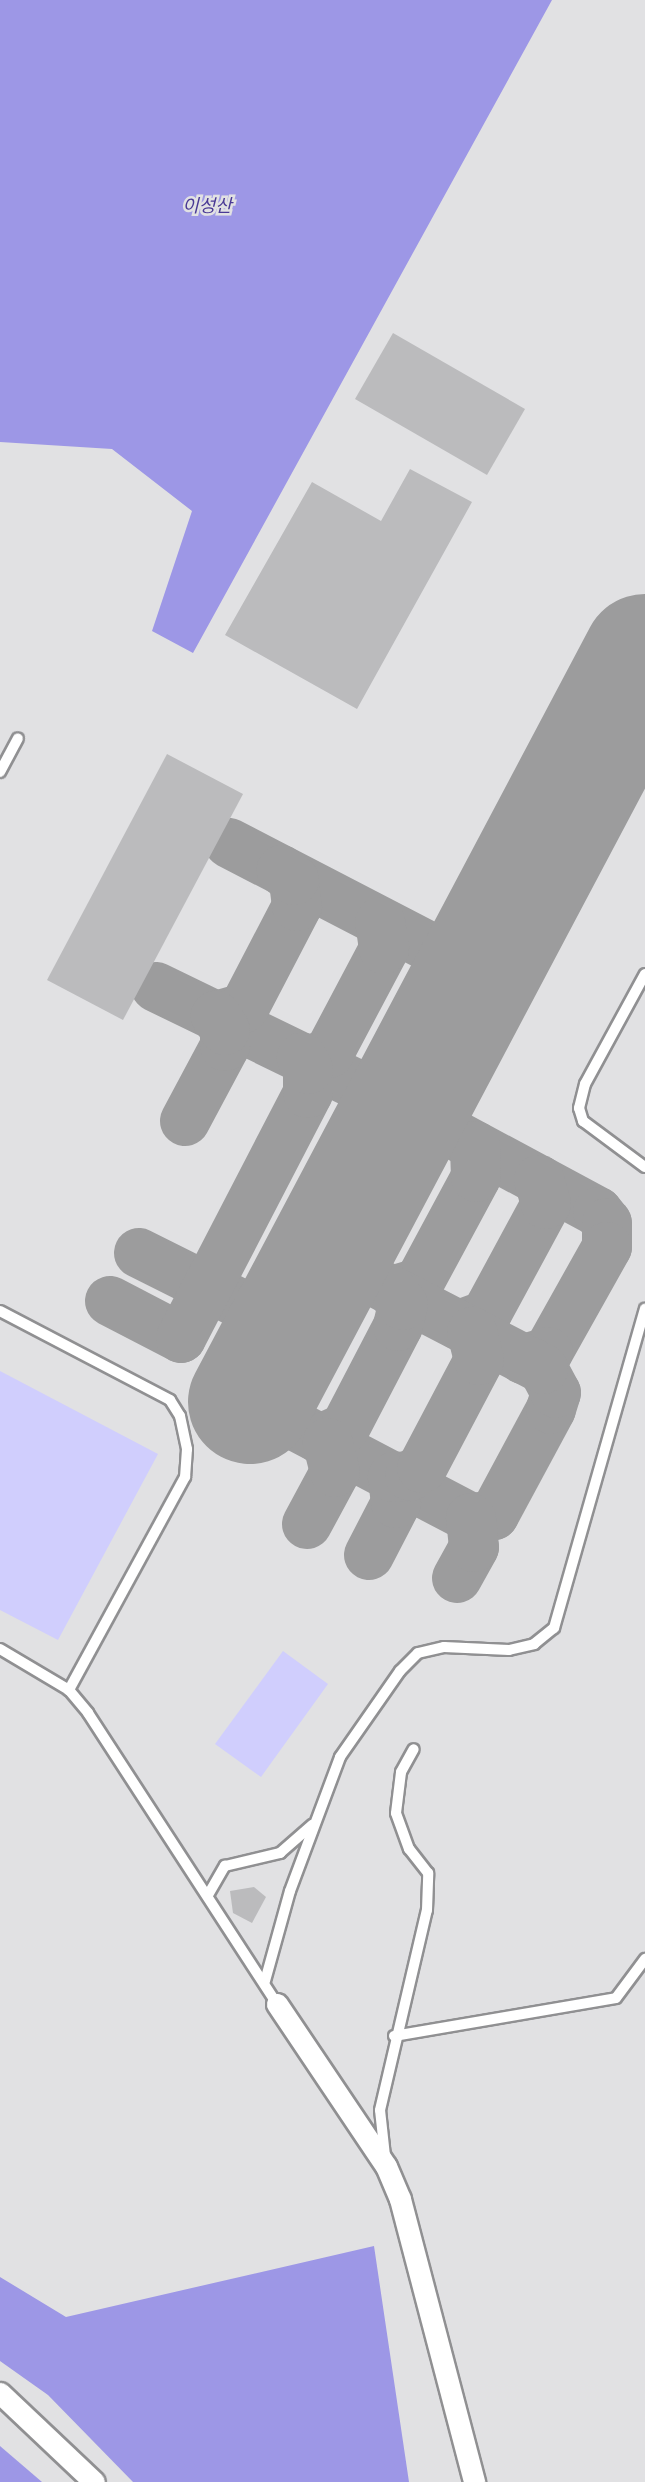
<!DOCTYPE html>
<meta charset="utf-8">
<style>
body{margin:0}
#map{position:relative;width:645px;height:2482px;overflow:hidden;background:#e1e1e3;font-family:"Libre Baskerville","Noto Sans KR",serif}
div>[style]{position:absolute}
.green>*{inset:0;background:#d0cefd}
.forest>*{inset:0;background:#9d97e6}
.taxiway>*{height:50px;margin:-25px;padding:0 25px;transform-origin:25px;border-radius:25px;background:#9c9c9d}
.runway>*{height:124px;margin:-62px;padding:0 62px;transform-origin:62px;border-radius:62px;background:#9c9c9d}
.building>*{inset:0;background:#bbbbbd}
.roads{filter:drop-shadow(2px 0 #909092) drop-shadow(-2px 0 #909092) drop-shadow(0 2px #909092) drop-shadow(0 -2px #909092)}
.lane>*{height:10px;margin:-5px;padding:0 5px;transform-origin:5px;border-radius:5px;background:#fff}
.street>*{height:21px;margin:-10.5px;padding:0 10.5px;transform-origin:10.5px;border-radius:10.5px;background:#fff}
span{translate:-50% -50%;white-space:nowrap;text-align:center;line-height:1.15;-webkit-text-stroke:5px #e1e1e3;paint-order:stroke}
.park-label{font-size:18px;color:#493995;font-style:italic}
</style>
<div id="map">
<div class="green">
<i style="clip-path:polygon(0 1371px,158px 1454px,58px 1640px,0 1610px)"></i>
<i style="clip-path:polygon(283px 1651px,328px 1684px,261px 1777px,215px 1744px)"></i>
</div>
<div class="forest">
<i style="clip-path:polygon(0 0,552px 0,193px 653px,152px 631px,192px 511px,112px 449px,0 442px)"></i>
<i style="clip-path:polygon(374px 2246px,409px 2482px,133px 2482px,48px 2395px,0 2361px,0 2277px,66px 2317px)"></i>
<i style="clip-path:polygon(0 2446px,42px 2482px,0 2482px)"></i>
</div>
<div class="taxiway">
<i style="left:229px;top:843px;width:280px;rotate:27.4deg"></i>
<i style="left:156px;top:987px;width:277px;rotate:25.9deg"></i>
<i style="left:405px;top:1108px;width:219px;rotate:28.3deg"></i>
<i style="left:598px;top:1212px;width:14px;rotate:51deg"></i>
<i style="left:607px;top:1223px;width:24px;rotate:90deg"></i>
<i style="left:607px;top:1247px;width:120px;rotate:119.3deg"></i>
<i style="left:548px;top:1352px;width:26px;rotate:164deg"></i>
<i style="left:216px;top:1016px;width:29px;rotate:-16deg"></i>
<i style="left:244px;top:1008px;width:115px;rotate:-62.5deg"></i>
<i style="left:297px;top:906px;width:26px;rotate:-97deg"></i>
<i style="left:294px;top:880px;width:16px;rotate:-142deg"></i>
<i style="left:309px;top:1061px;width:22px;rotate:-22deg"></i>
<i style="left:329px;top:1053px;width:118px;rotate:-62.1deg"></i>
<i style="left:384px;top:949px;width:27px;rotate:-98deg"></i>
<i style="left:185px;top:1121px;width:85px;rotate:-61.9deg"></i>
<i style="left:225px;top:1046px;width:16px;rotate:-90deg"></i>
<i style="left:225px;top:1030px;width:17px;rotate:-123deg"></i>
<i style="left:139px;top:1253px;width:168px;rotate:26.6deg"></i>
<i style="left:392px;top:1291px;width:28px;rotate:-17deg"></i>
<i style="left:419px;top:1283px;width:120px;rotate:-61.7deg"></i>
<i style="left:476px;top:1177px;width:31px;rotate:-92deg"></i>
<i style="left:110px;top:1301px;width:80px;rotate:27.5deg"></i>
<i style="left:181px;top:1338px;width:276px;rotate:-62.6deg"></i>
<i style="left:308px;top:1093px;width:24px;rotate:-90deg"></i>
<i style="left:308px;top:1069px;width:13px;rotate:-119deg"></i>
<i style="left:459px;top:1325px;width:29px;rotate:-20deg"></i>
<i style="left:486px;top:1315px;width:126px;rotate:-61.6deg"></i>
<i style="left:546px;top:1204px;width:25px;rotate:-106deg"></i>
<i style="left:250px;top:1402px;width:250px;rotate:27.7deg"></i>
<i style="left:471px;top:1518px;width:23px;rotate:-7deg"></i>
<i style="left:494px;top:1515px;width:120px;rotate:-61.7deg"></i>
<i style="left:551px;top:1409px;width:17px;rotate:-73deg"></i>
<i style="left:556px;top:1393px;width:27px;rotate:-118deg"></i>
<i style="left:543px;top:1369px;width:243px;rotate:-152.6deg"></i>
<i style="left:320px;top:1439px;width:27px;rotate:-24deg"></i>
<i style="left:345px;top:1428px;width:115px;rotate:-62.5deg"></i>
<i style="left:398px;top:1326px;width:22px;rotate:-77deg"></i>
<i style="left:403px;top:1305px;width:18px;rotate:-128deg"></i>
<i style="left:307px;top:1524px;width:59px;rotate:-61.7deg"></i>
<i style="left:335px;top:1472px;width:30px;rotate:-104deg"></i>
<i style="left:369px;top:1555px;width:59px;rotate:-62.6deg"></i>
<i style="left:396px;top:1503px;width:26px;rotate:-97deg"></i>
<i style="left:393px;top:1477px;width:17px;rotate:-3deg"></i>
<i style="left:410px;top:1476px;width:14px;rotate:-34deg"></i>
<i style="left:422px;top:1468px;width:122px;rotate:-62.2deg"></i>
<i style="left:479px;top:1360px;width:29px;rotate:-104deg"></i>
<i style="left:457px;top:1578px;width:35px;rotate:-61deg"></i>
<i style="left:474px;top:1547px;width:29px;rotate:-96deg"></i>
</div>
<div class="runway">
<i style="left:250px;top:1402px;width:844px;rotate:-62.1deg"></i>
</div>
<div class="building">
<i style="clip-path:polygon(393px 333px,525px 409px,487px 475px,355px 399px)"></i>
<i style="clip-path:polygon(410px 469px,472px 502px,357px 709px,225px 635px,312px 482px,381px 521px)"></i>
<i style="clip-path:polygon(167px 754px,243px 794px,123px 1020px,47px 980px)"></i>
<i style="clip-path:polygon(254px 1887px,266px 1897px,252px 1923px,233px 1913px,230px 1891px)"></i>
</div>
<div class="roads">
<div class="lane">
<i style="left:0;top:772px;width:38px;rotate:-62deg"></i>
<i style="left:645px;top:974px;width:125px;rotate:118.6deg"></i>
<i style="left:585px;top:1084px;width:25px;rotate:104deg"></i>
<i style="left:579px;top:1108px;width:14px;rotate:73deg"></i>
<i style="left:583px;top:1121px;width:77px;rotate:36.6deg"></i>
<i style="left:0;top:1311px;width:192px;rotate:27.6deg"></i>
<i style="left:170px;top:1400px;width:19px;rotate:58deg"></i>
<i style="left:180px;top:1416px;width:34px;rotate:78deg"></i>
<i style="left:187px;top:1449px;width:28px;rotate:94deg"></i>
<i style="left:185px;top:1477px;width:243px;rotate:118.6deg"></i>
<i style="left:0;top:1649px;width:80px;rotate:30.7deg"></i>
<i style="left:69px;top:1690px;width:30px;rotate:50deg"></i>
<i style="left:88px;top:1713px;width:347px;rotate:57deg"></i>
<i style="left:208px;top:1895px;width:34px;rotate:-60deg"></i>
<i style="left:225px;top:1866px;width:57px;rotate:-13.3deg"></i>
<i style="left:280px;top:1853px;width:43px;rotate:-41.2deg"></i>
<i style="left:265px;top:1981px;width:93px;rotate:-74.5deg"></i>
<i style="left:290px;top:1891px;width:143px;rotate:-69.5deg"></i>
<i style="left:340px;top:1757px;width:105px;rotate:-55.1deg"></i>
<i style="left:400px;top:1671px;width:25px;rotate:-45deg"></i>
<i style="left:418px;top:1653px;width:27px;rotate:-13deg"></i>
<i style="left:444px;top:1647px;width:65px;rotate:2.6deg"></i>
<i style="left:509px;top:1650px;width:26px;rotate:-13deg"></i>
<i style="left:534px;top:1644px;width:26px;rotate:-39deg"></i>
<i style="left:554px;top:1628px;width:332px;rotate:-74.1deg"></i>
<i style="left:394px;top:2036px;width:225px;rotate:-9.7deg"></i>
<i style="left:616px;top:1998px;width:49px;rotate:-53.4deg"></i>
<i style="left:385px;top:2156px;width:46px;rotate:-96.2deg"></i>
<i style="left:380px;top:2110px;width:205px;rotate:-76.8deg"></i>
<i style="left:427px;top:1910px;width:37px;rotate:-88deg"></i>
<i style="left:428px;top:1873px;width:31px;rotate:-128deg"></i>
<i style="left:409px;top:1849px;width:38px;rotate:-110deg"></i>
<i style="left:396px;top:1813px;width:41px;rotate:-83deg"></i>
<i style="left:401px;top:1772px;width:26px;rotate:-61deg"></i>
</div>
<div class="street">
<i style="left:277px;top:2004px;width:195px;rotate:56.1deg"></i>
<i style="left:386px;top:2166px;width:36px;rotate:67deg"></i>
<i style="left:400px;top:2199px;width:293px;rotate:75.3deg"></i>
<i style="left:0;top:2393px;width:129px;rotate:43.4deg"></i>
</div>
</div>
<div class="park-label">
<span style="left:207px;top:206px">이성산</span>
</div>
</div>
